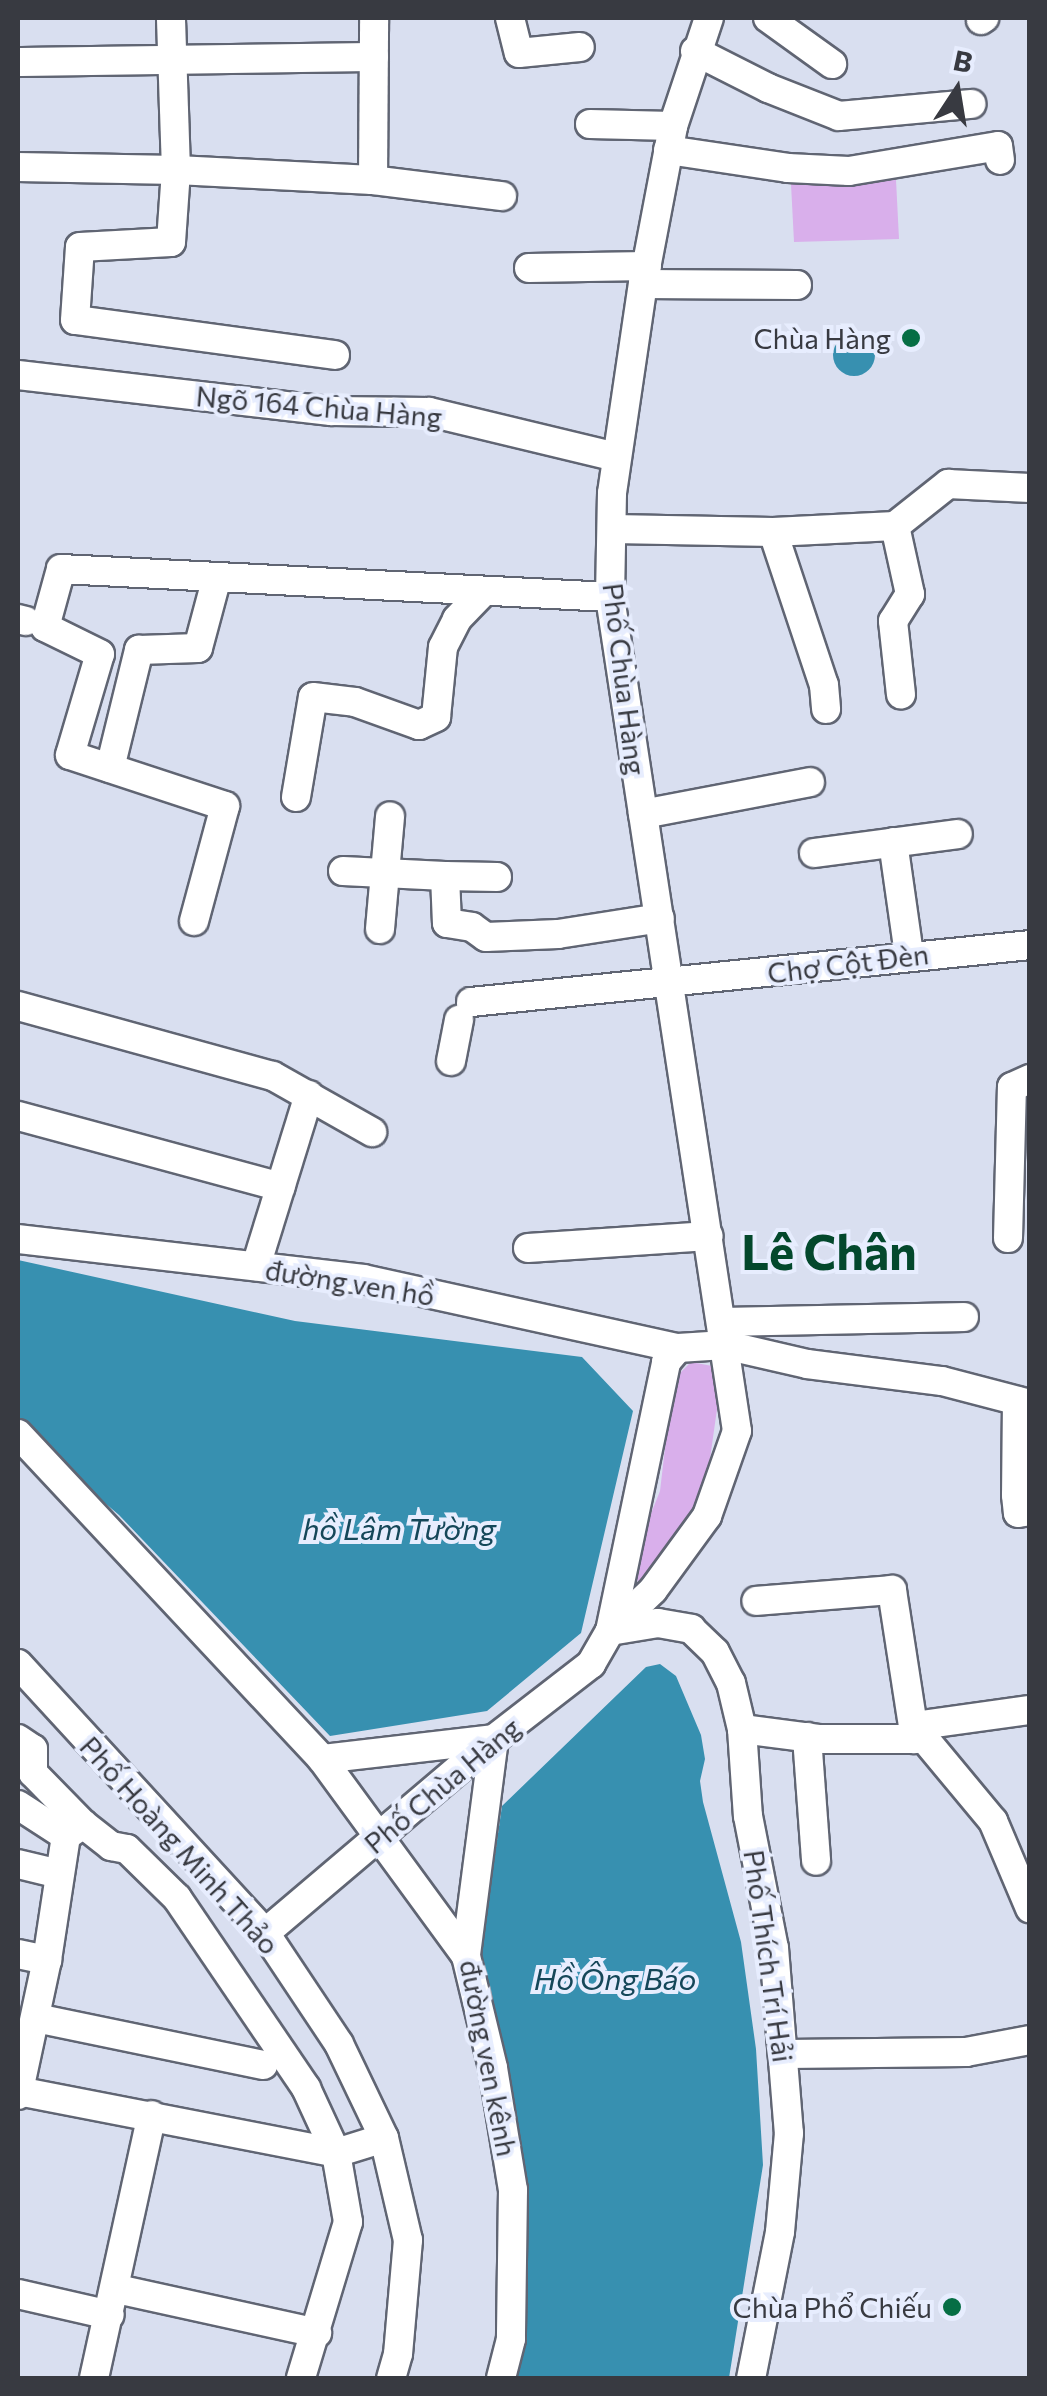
<!DOCTYPE html>
<meta charset="utf-8">
<style>
body{margin:0}
#map{position:relative;width:1047px;height:2396px;overflow:hidden;background:#d9dff0;font-family:Commissioner,sans-serif}
div>[style]{position:absolute}
.green>*{inset:0;background:#d9afeb}
.water>*{inset:0;background:#3790b0}
.round{border-radius:50%}
.roads{filter:drop-shadow(2px 0 #606573) drop-shadow(-2px 0 #606573) drop-shadow(0 2px #606573) drop-shadow(0 -2px #606573)}
.minor>*{height:28px;margin:-14px;padding:0 14px;transform-origin:14px;border-radius:14px;background:#fff}
.dots>*{width:28px;height:28px;translate:-50% -50%;box-sizing:border-box;border:5px solid #e7edfe;border-radius:50%}
span{translate:-50% -50%;white-space:nowrap;text-align:center;line-height:1.15;-webkit-text-stroke:8px #e7edfe;paint-order:stroke}
.poi-label{font-size:28px;color:#383a41}
.right{translate:-100% -50%;text-align:right}
.street-label{font-size:28px;color:#383a41}
.water-label{font-size:30px;color:#154759;font-style:italic}
.town-label{font-size:48px;color:#03482c;font-weight:700}
.frame{position:absolute;inset:0;border:20px solid #383a41;pointer-events:none}
.north{position:absolute;left:907px;top:40px;width:100px;height:100px;-webkit-text-stroke:8px #e7edfe;paint-order:stroke;rotate:12deg;font-size:28px;font-weight:700;line-height:40px;text-align:center;color:#383a41}
.north::after{content:'';display:block;margin:auto;width:35px;height:45px;background:#383a41;clip-path:polygon(50% 0,100% 100%,50% 72%,0 100%)}
</style>
<div id="map">
<div class="green">
<i style="clip-path:polygon(896px 180px,899px 239px,794px 242px,791px 184px)"></i>
<i style="clip-path:polygon(691px 1362px,712px 1366px,720px 1388px,705px 1494px,639px 1582px,628px 1571px,660px 1491px,673px 1380px)"></i>
</div>
<div class="water">
<i class="round" style="left:833px;top:334px;width:42px;height:42px"></i>
<i style="clip-path:polygon(18px 1260px,295px 1321px,582px 1357px,633px 1411px,581px 1633px,487px 1711px,330px 1736px,119px 1515px,18px 1429px)"></i>
<i style="clip-path:polygon(660px 1664px,676px 1676px,701px 1735px,705px 1759px,700px 1781px,703px 1802px,741px 1942px,756px 2049px,763px 2165px,729px 2378px,517px 2378px,523px 2313px,523px 2161px,513px 2142px,480px 1959px,502px 1806px,646px 1667px)"></i>
</div>
<div class="roads">
<div class="minor">
<i style="left:510px;top:18px;width:36px;rotate:76deg"></i>
<i style="left:519px;top:53px;width:61px;rotate:-5.6deg"></i>
<i style="left:768px;top:18px;width:79px;rotate:35.7deg"></i>
<i style="left:981px;top:20px;width:4px;rotate:-34deg"></i>
<i style="left:695px;top:51px;width:82px;rotate:26.9deg"></i>
<i style="left:768px;top:88px;width:76px;rotate:21.5deg"></i>
<i style="left:839px;top:116px;width:133px;rotate:-5.2deg"></i>
<i style="left:18px;top:62px;width:356px;rotate:-0.8deg"></i>
<i style="left:590px;top:124px;width:83px;rotate:1.4deg"></i>
<i style="left:668px;top:150px;width:121px;rotate:8.5deg"></i>
<i style="left:788px;top:168px;width:61px;rotate:2.8deg"></i>
<i style="left:849px;top:171px;width:151px;rotate:-9.5deg"></i>
<i style="left:998px;top:146px;width:14px;rotate:82deg"></i>
<i style="left:18px;top:167px;width:158px;rotate:1.1deg"></i>
<i style="left:176px;top:170px;width:152px;rotate:-91.9deg"></i>
<i style="left:373px;top:180px;width:130px;rotate:7.1deg"></i>
<i style="left:529px;top:268px;width:118px;rotate:-1deg"></i>
<i style="left:643px;top:284px;width:154px;rotate:0.4deg"></i>
<i style="left:335px;top:355px;width:262px;rotate:-172.3deg"></i>
<i style="left:75px;top:320px;width:73px;rotate:-86.1deg"></i>
<i style="left:80px;top:247px;width:91px;rotate:-3.1deg"></i>
<i style="left:171px;top:242px;width:72px;rotate:-86deg"></i>
<i style="left:176px;top:170px;width:197px;rotate:2.9deg"></i>
<i style="left:373px;top:180px;width:162px;rotate:-89.6deg"></i>
<i style="left:18px;top:375px;width:315px;rotate:6.6deg"></i>
<i style="left:331px;top:411px;width:98px;rotate:0.6deg"></i>
<i style="left:429px;top:412px;width:192px;rotate:13.5deg"></i>
<i style="left:895px;top:526px;width:70px;rotate:77.6deg"></i>
<i style="left:910px;top:594px;width:32px;rotate:122deg"></i>
<i style="left:893px;top:621px;width:74px;rotate:83.8deg"></i>
<i style="left:613px;top:529px;width:160px;rotate:1.1deg"></i>
<i style="left:773px;top:532px;width:122px;rotate:-2.8deg"></i>
<i style="left:895px;top:526px;width:68px;rotate:-38.4deg"></i>
<i style="left:948px;top:484px;width:82px;rotate:2.8deg"></i>
<i style="left:773px;top:532px;width:161px;rotate:71.6deg"></i>
<i style="left:824px;top:685px;width:24px;rotate:85deg"></i>
<i style="left:18px;top:619px;width:8px;rotate:14deg"></i>
<i style="left:110px;top:768px;width:122px;rotate:-76.2deg"></i>
<i style="left:139px;top:650px;width:59px;rotate:-1.9deg"></i>
<i style="left:198px;top:648px;width:73px;rotate:-75deg"></i>
<i style="left:296px;top:797px;width:101px;rotate:-80.4deg"></i>
<i style="left:313px;top:697px;width:42px;rotate:6.8deg"></i>
<i style="left:355px;top:702px;width:68px;rotate:19.8deg"></i>
<i style="left:419px;top:725px;width:19px;rotate:-25deg"></i>
<i style="left:436px;top:717px;width:70px;rotate:-84.3deg"></i>
<i style="left:443px;top:647px;width:31px;rotate:-63deg"></i>
<i style="left:457px;top:619px;width:39px;rotate:-46deg"></i>
<i style="left:643px;top:814px;width:170px;rotate:-10.8deg"></i>
<i style="left:893px;top:842px;width:114px;rotate:81.9deg"></i>
<i style="left:814px;top:853px;width:145px;rotate:-7.5deg"></i>
<i style="left:343px;top:871px;width:102px;rotate:2.8deg"></i>
<i style="left:445px;top:876px;width:47px;rotate:87.6deg"></i>
<i style="left:447px;top:923px;width:25px;rotate:9deg"></i>
<i style="left:472px;top:927px;width:17px;rotate:36deg"></i>
<i style="left:486px;top:937px;width:72px;rotate:-2.4deg"></i>
<i style="left:558px;top:934px;width:103px;rotate:-8.9deg"></i>
<i style="left:445px;top:876px;width:52px;rotate:1.1deg"></i>
<i style="left:194px;top:921px;width:119px;rotate:-74.9deg"></i>
<i style="left:225px;top:806px;width:163px;rotate:-161.8deg"></i>
<i style="left:70px;top:755px;width:105px;rotate:-73.5deg"></i>
<i style="left:100px;top:654px;width:61px;rotate:-153.9deg"></i>
<i style="left:45px;top:627px;width:60px;rotate:-74.6deg"></i>
<i style="left:61px;top:569px;width:550px;rotate:2.92deg"></i>
<i style="left:380px;top:929px;width:113px;rotate:-84.9deg"></i>
<i style="left:471px;top:1002px;width:562px;rotate:-5.82deg"></i>
<i style="left:18px;top:1006px;width:264px;rotate:15.4deg"></i>
<i style="left:273px;top:1076px;width:114px;rotate:29.5deg"></i>
<i style="left:451px;top:1061px;width:42px;rotate:-79deg"></i>
<i style="left:18px;top:1116px;width:272px;rotate:15.1deg"></i>
<i style="left:1008px;top:1238px;width:151px;rotate:-88.5deg"></i>
<i style="left:1012px;top:1087px;width:20px;rotate:-24deg"></i>
<i style="left:18px;top:1239px;width:347px;rotate:6.6deg"></i>
<i style="left:363px;top:1279px;width:322px;rotate:12.4deg"></i>
<i style="left:528px;top:1248px;width:181px;rotate:-3.8deg"></i>
<i style="left:256px;top:1266px;width:179px;rotate:-72.8deg"></i>
<i style="left:724px;top:1322px;width:240px;rotate:-1.2deg"></i>
<i style="left:1017px;top:1401px;width:94px;rotate:90.6deg"></i>
<i style="left:1016px;top:1495px;width:18px;rotate:84deg"></i>
<i style="left:1018px;top:1513px;width:12px;rotate:-9deg"></i>
<i style="left:18px;top:1434px;width:445px;rotate:46.9deg"></i>
<i style="left:322px;top:1759px;width:173px;rotate:-6.6deg"></i>
<i style="left:494px;top:1739px;width:219px;rotate:97.4deg"></i>
<i style="left:466px;top:1956px;width:115px;rotate:76.4deg"></i>
<i style="left:493px;top:2068px;width:124px;rotate:80.7deg"></i>
<i style="left:513px;top:2190px;width:149px;rotate:90.8deg"></i>
<i style="left:511px;top:2339px;width:40px;rotate:104.4deg"></i>
<i style="left:610px;top:1631px;width:59px;rotate:-43.6deg"></i>
<i style="left:653px;top:1590px;width:92px;rotate:-53.9deg"></i>
<i style="left:707px;top:1516px;width:90px;rotate:-70.6deg"></i>
<i style="left:737px;top:1431px;width:844px;rotate:-98.66deg"></i>
<i style="left:610px;top:597px;width:104px;rotate:-88.9deg"></i>
<i style="left:612px;top:493px;width:211px;rotate:-81.6deg"></i>
<i style="left:643px;top:284px;width:161px;rotate:-79.2deg"></i>
<i style="left:673px;top:126px;width:114px;rotate:-71.6deg"></i>
<i style="left:610px;top:1631px;width:49px;rotate:-9.5deg"></i>
<i style="left:658px;top:1623px;width:34px;rotate:10deg"></i>
<i style="left:691px;top:1629px;width:33px;rotate:44deg"></i>
<i style="left:715px;top:1652px;width:35px;rotate:63deg"></i>
<i style="left:731px;top:1683px;width:47px;rotate:76.6deg"></i>
<i style="left:742px;top:1729px;width:87px;rotate:86.1deg"></i>
<i style="left:748px;top:1816px;width:135px;rotate:78.9deg"></i>
<i style="left:774px;top:1948px;width:186px;rotate:85.4deg"></i>
<i style="left:789px;top:2133px;width:99px;rotate:95.2deg"></i>
<i style="left:780px;top:2232px;width:149px;rotate:101.2deg"></i>
<i style="left:18px;top:1664px;width:365px;rotate:47.4deg"></i>
<i style="left:265px;top:1933px;width:133px;rotate:56.3deg"></i>
<i style="left:339px;top:2044px;width:104px;rotate:64.4deg"></i>
<i style="left:384px;top:2138px;width:105px;rotate:76.8deg"></i>
<i style="left:408px;top:2240px;width:114px;rotate:95deg"></i>
<i style="left:398px;top:2354px;width:25px;rotate:106deg"></i>
<i style="left:914px;top:1726px;width:124px;rotate:50.3deg"></i>
<i style="left:993px;top:1821px;width:95px;rotate:67deg"></i>
<i style="left:914px;top:1726px;width:117px;rotate:-7.9deg"></i>
<i style="left:742px;top:1729px;width:79px;rotate:7.3deg"></i>
<i style="left:820px;top:1739px;width:95px"></i>
<i style="left:915px;top:1739px;width:151px;rotate:-98.8deg"></i>
<i style="left:892px;top:1590px;width:136px;rotate:175.4deg"></i>
<i style="left:807px;top:1737px;width:124px;rotate:85.8deg"></i>
<i style="left:18px;top:1739px;width:18px;rotate:34deg"></i>
<i style="left:33px;top:1749px;width:24px;rotate:90deg"></i>
<i style="left:33px;top:1773px;width:71px;rotate:45.6deg"></i>
<i style="left:83px;top:1824px;width:36px;rotate:38deg"></i>
<i style="left:111px;top:1846px;width:16px;rotate:11deg"></i>
<i style="left:127px;top:1849px;width:70px;rotate:44.4deg"></i>
<i style="left:177px;top:1898px;width:230px;rotate:55.8deg"></i>
<i style="left:306px;top:2088px;width:72px;rotate:65.2deg"></i>
<i style="left:336px;top:2153px;width:70px;rotate:80.1deg"></i>
<i style="left:348px;top:2222px;width:163px;rotate:106.8deg"></i>
<i style="left:322px;top:1759px;width:244px;rotate:53.8deg"></i>
<i style="left:18px;top:1805px;width:57px;rotate:32.9deg"></i>
<i style="left:18px;top:1864px;width:42px;rotate:13.7deg"></i>
<i style="left:265px;top:1933px;width:300px;rotate:-40.3deg"></i>
<i style="left:494px;top:1739px;width:123px;rotate:-37.7deg"></i>
<i style="left:591px;top:1664px;width:38px;rotate:-60deg"></i>
<i style="left:610px;top:1631px;width:275px;rotate:-78.2deg"></i>
<i style="left:666px;top:1362px;width:18px;rotate:-49deg"></i>
<i style="left:678px;top:1348px;width:47px;rotate:-3.7deg"></i>
<i style="left:725px;top:1345px;width:84px;rotate:13deg"></i>
<i style="left:807px;top:1364px;width:136px;rotate:7.2deg"></i>
<i style="left:942px;top:1381px;width:91px;rotate:14.6deg"></i>
<i style="left:18px;top:1954px;width:30px;rotate:12deg"></i>
<i style="left:36px;top:2018px;width:232px;rotate:11.7deg"></i>
<i style="left:786px;top:2054px;width:180px;rotate:-0.6deg"></i>
<i style="left:966px;top:2052px;width:65px;rotate:-10.6deg"></i>
<i style="left:18px;top:2091px;width:324px;rotate:11deg"></i>
<i style="left:336px;top:2153px;width:50px;rotate:-17.4deg"></i>
<i style="left:18px;top:2095px;width:138px;rotate:-77.9deg"></i>
<i style="left:47px;top:1960px;width:125px;rotate:-81.3deg"></i>
<i style="left:66px;top:1836px;width:21px;rotate:-35deg"></i>
<i style="left:117px;top:2289px;width:205px;rotate:12.4deg"></i>
<i style="left:18px;top:2294px;width:94px;rotate:12.9deg"></i>
<i style="left:94px;top:2378px;width:269px;rotate:-77.6deg"></i>
</div>
</div>
<div class="dots">
<i style="left:911px;top:338px;background:#066e45"></i>
<i style="left:952px;top:2307px;background:#066e45"></i>
</div>
<div class="poi-label">
<span class="right" style="left:891px;top:338px">Chùa Hàng</span>
<span class="right" style="left:932px;top:2307px">Chùa Phổ Chiếu</span>
</div>
<div class="street-label">
<span style="left:319px;top:406px;rotate:5deg">Ngõ 164 Chùa Hàng</span>
<span style="left:625px;top:679px;rotate:83deg">Phố Chùa Hàng</span>
<span style="left:848px;top:963px;rotate:-7deg">Chợ Cột Đèn</span>
<span style="left:350px;top:1282px;rotate:9deg">đường ven hồ</span>
<span style="left:442px;top:1785px;rotate:-40deg">Phố Chùa Hàng</span>
<span style="left:180px;top:1845px;rotate:48deg">Phố Hoàng Minh Thảo</span>
<span style="left:769px;top:1956px;rotate:82deg">Phố Thích Trí Hải</span>
<span style="left:489px;top:2058px;rotate:79deg">đường ven kênh</span>
</div>
<div class="water-label">
<span style="left:399px;top:1528px">hồ Lâm Tường</span>
<span style="left:615px;top:1978px">Hồ Ông Báo</span>
</div>
<div class="town-label">
<span style="left:829px;top:1251px">Lê Chân</span>
</div>
<div class="frame"></div>
<div class="north">B</div>
</div>
